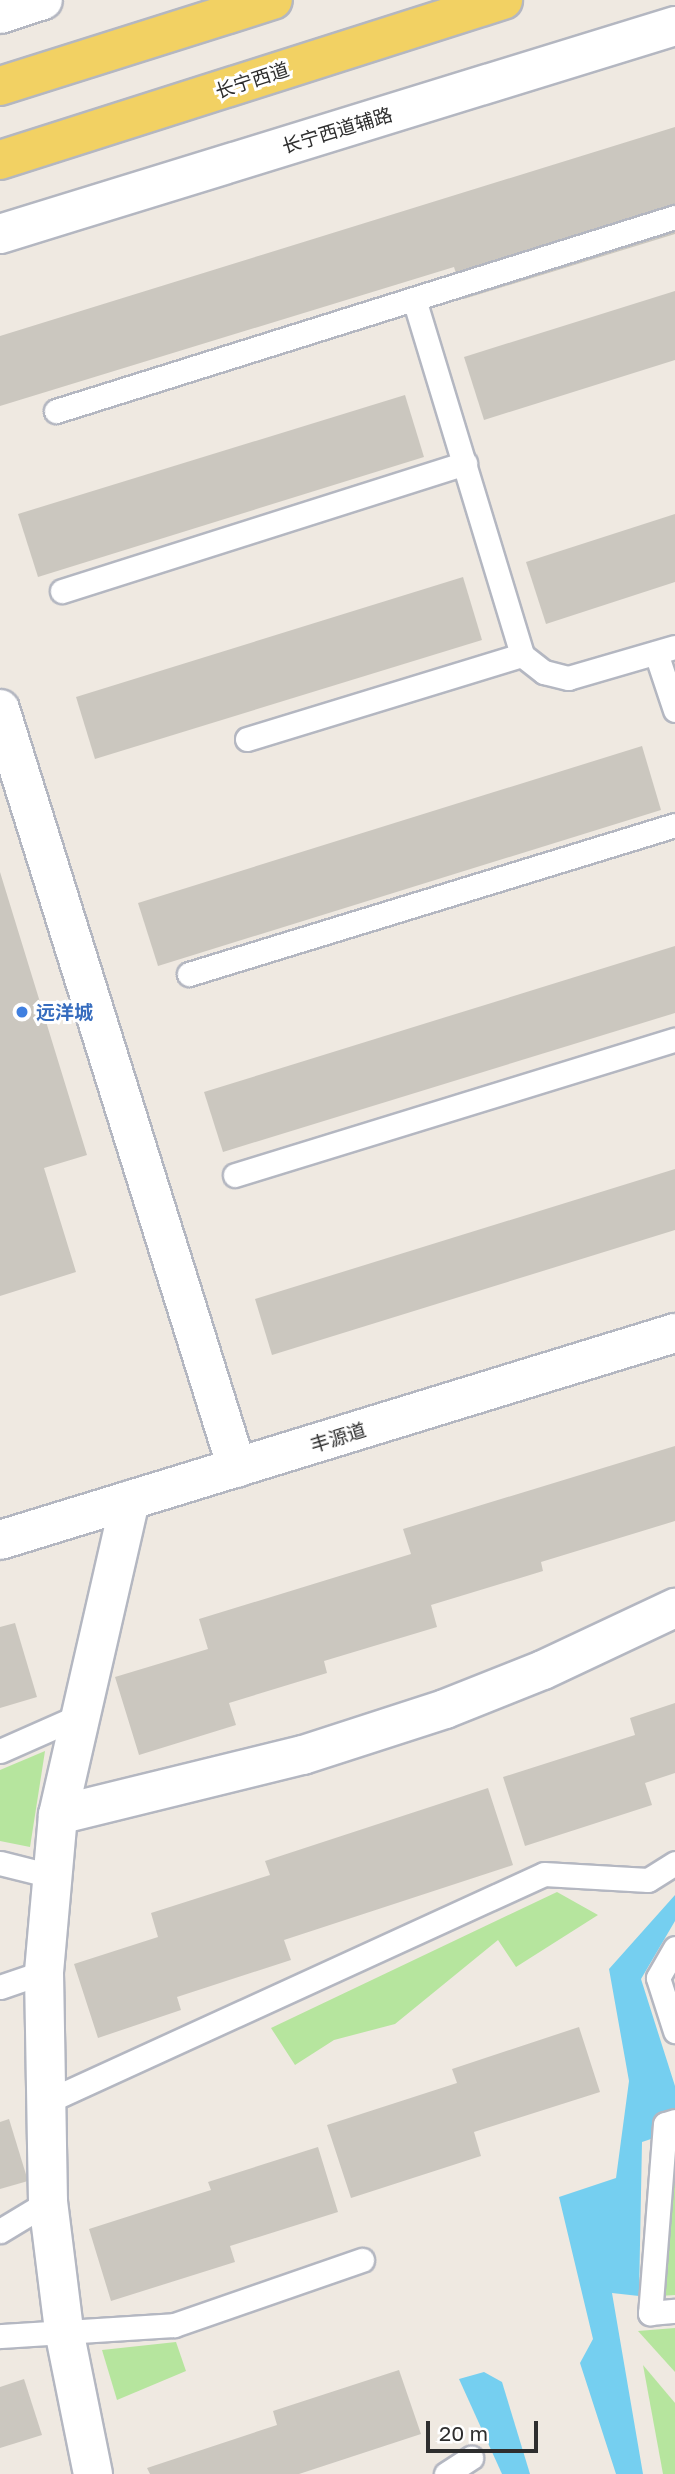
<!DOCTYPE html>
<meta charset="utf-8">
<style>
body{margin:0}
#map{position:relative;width:675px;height:2474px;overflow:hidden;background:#efe9e1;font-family:"Golos Text","Noto Sans SC",sans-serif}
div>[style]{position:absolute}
.green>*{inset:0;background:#b6e59e}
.water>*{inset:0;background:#75cff0}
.building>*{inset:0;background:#cbc7bf}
.roads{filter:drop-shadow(2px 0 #b4b7c1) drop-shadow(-2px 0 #b4b7c1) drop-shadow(0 2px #b4b7c1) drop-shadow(0 -2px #b4b7c1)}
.lane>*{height:23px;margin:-11.5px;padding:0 11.5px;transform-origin:11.5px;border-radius:11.5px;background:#fff}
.street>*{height:38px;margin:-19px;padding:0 19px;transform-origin:19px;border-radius:19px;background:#fff}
.secondary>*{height:38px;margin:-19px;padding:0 19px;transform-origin:19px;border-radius:19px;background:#fff}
.primary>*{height:38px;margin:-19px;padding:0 19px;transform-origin:19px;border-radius:19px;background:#f2d163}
.dots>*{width:19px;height:19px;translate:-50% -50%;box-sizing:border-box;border:4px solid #fff;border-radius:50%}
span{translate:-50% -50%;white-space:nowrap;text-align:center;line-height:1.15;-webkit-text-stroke:6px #fff;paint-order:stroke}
.street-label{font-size:19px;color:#2e2e2e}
.shop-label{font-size:19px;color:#366cbe;font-weight:700}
.left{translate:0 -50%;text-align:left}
.scale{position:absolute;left:426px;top:2421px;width:112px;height:32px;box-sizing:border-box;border:4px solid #2e2e2e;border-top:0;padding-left:9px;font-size:21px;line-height:24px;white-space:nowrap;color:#2e2e2e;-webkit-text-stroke:5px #fff;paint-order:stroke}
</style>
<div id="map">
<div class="green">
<i style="clip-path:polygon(45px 1751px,30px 1847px,0 1841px,0 1770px)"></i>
<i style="clip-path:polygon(557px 1892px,598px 1915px,516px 1967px,498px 1940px,395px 2024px,334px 2040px,295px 2065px,271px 2028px)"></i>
<i style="clip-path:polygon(675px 2128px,675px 2295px,659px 2296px)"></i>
<i style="clip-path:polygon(675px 2328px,675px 2372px,638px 2331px)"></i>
<i style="clip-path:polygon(176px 2342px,186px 2371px,117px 2400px,102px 2350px)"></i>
<i style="clip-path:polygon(643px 2365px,675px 2403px,675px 2474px,663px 2474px)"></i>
</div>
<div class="water">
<i style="clip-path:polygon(675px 1895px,675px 1921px,641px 1979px,675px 2086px,675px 2114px,653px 2122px,657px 2137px,642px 2142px,639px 2296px,612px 2293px,643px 2474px,616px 2474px,580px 2363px,593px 2339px,559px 2197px,616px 2178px,629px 2081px,609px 1969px)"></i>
<i style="clip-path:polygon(484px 2372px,502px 2382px,530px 2474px,502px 2474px,459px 2379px)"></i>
</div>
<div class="building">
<i style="clip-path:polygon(675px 127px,675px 234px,464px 299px,454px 267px,0 406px,0 336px)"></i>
<i style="clip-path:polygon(675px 291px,675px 360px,484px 420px,464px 357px)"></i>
<i style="clip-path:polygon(405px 395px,424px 457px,38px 577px,18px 514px)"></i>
<i style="clip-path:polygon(675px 514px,675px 582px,546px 624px,526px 562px)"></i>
<i style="clip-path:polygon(463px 577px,482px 640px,95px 759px,76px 697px)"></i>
<i style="clip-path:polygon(642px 746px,661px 810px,158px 966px,138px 903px)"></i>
<i style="clip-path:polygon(0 872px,87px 1155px,44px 1168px,76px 1272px,0 1296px)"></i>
<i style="clip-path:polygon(675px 946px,675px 1013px,223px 1152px,204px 1092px)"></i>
<i style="clip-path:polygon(675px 1169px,675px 1230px,272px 1355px,255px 1299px)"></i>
<i style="clip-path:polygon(675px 1446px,675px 1521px,541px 1562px,543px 1571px,431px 1605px,437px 1627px,324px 1661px,327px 1673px,229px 1703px,236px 1725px,139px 1755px,115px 1677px,208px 1649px,199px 1619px,411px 1554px,403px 1529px)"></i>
<i style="clip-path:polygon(15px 1623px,37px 1697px,0 1708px,0 1627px)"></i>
<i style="clip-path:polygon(675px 1703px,675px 1773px,645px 1783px,652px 1805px,525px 1846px,503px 1777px,635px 1735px,630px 1718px)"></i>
<i style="clip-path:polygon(488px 1788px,513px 1865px,284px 1940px,291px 1960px,177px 1997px,181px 2010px,98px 2038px,74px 1964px,158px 1937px,151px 1913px,270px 1875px,265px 1861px)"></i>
<i style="clip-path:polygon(579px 2027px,600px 2092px,474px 2132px,481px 2156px,351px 2198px,327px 2125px,457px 2083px,452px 2069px)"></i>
<i style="clip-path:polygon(9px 2119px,28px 2181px,0 2189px,0 2122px)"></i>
<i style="clip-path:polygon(318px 2147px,338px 2212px,230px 2246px,235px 2262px,111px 2301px,89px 2229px,211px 2190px,208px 2182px)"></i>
<i style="clip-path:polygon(399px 2370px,421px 2434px,299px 2474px,150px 2474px,147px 2468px,277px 2425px,273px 2411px)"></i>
<i style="clip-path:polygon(24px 2379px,42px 2435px,0 2448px,0 2387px)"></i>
</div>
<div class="roads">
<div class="lane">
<i style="left:414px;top:299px;width:372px;rotate:73.1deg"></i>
<i style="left:522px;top:655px;width:28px;rotate:38deg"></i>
<i style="left:544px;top:672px;width:25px;rotate:14deg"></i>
<i style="left:568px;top:678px;width:111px;rotate:-16.2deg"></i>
<i style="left:56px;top:411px;width:649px;rotate:-17.4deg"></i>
<i style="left:62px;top:591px;width:423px;rotate:-17.6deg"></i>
<i style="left:656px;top:653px;width:60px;rotate:71.6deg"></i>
<i style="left:247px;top:739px;width:288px;rotate:-17deg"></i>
<i style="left:189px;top:974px;width:508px;rotate:-17.04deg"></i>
<i style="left:235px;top:1175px;width:460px;rotate:-17.1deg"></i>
<i style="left:0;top:1751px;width:86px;rotate:-23.9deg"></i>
<i style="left:0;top:1863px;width:54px;rotate:14deg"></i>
<i style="left:675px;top:1948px;width:34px;rotate:120deg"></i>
<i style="left:658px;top:1978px;width:56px;rotate:72.2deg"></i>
<i style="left:0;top:1987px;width:46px;rotate:-18.8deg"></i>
<i style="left:48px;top:2101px;width:545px;rotate:-24.59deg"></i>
<i style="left:544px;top:1874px;width:104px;rotate:3.3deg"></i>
<i style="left:648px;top:1880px;width:32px;rotate:-32deg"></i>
<i style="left:675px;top:2121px;width:10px;rotate:163deg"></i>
<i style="left:665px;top:2124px;width:190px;rotate:94.5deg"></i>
<i style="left:650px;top:2313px;width:25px;rotate:-5deg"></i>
<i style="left:0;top:2231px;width:56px;rotate:-31.1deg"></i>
<i style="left:0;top:2336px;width:174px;rotate:-3.6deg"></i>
<i style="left:174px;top:2325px;width:199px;rotate:-19.1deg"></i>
<i style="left:446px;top:2474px;width:30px;rotate:-33deg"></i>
</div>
<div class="street">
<i style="left:0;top:14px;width:45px;rotate:-18deg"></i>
<i style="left:0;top:234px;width:706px;rotate:-17.13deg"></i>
<i style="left:0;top:709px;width:795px;rotate:72.66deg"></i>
<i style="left:58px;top:1815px;width:252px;rotate:-13.8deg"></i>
<i style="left:303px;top:1755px;width:149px;rotate:-17.9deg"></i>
<i style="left:445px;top:1709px;width:105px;rotate:-21.7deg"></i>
<i style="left:543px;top:1670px;width:146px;rotate:-25.2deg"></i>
<i style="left:93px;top:2474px;width:147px;rotate:-101.4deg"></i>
<i style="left:64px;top:2330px;width:129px;rotate:-97.1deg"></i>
<i style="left:48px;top:2202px;width:230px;rotate:-91deg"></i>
<i style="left:44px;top:1972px;width:158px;rotate:-84.9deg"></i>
<i style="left:58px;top:1815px;width:323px;rotate:-77.1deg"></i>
</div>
<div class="secondary">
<i style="left:0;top:1540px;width:706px;rotate:-17.05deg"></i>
</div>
<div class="primary">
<i style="left:0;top:86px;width:286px;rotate:-17.5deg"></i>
<i style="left:0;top:160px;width:528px;rotate:-17.65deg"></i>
</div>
</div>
<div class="dots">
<i style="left:22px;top:1012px;background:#3f7fe0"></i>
</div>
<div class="street-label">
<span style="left:252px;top:80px;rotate:-18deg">长宁西道</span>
<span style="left:337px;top:130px;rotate:-17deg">长宁西道辅路</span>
<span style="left:338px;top:1437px;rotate:-17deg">丰源道</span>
</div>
<div class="shop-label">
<span class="left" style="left:36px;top:1012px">远洋城</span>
</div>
<div class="scale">20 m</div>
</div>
